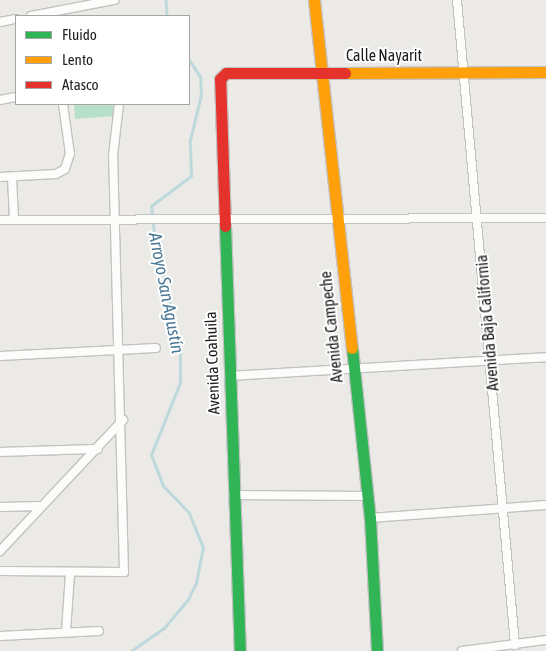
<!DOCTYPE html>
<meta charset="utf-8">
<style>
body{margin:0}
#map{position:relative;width:546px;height:651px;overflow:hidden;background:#eceae7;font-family:"Asap Condensed",sans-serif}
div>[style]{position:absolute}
.pitch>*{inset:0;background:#b6e0c9}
.stream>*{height:2.5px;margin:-1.25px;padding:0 1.25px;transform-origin:1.25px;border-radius:1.25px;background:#bdd9dc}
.roads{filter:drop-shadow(1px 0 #c3c2c1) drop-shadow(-1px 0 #c3c2c1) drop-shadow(0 1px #c3c2c1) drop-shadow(0 -1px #c3c2c1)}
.street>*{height:8px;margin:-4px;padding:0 4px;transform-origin:4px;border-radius:4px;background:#fcfcfb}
.fast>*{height:11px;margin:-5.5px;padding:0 5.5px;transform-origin:5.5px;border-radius:5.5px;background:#30b455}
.slow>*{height:11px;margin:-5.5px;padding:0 5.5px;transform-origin:5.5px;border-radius:5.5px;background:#ff9f0a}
.jam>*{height:11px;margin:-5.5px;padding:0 5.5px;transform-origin:5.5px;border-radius:5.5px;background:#e5322d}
span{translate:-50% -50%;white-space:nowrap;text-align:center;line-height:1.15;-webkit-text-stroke:4px #fff;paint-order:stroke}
.street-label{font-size:16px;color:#1e1e1e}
.water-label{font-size:18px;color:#4c7997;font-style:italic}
.legend{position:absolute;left:15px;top:15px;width:175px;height:90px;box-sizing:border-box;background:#fff;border:1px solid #a5a5a5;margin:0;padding:6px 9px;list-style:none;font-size:15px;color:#1e1e1e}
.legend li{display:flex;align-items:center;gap:10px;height:25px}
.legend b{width:25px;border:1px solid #a5a5a5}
</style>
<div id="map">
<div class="pitch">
<i style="clip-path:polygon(74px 104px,113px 104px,114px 116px,75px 119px)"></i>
</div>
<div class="stream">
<i style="left:166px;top:0;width:16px;rotate:86deg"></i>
<i style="left:131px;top:651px;width:40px;rotate:-34.9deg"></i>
<i style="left:164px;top:628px;width:38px;rotate:-50deg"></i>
<i style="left:188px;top:599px;width:18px;rotate:-63deg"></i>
<i style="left:196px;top:583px;width:36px;rotate:-79deg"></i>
<i style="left:203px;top:548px;width:38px;rotate:-112deg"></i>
<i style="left:189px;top:513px;width:37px;rotate:-134deg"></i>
<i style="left:163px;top:486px;width:33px;rotate:-111deg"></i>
<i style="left:151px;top:455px;width:78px;rotate:-68.1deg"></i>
<i style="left:180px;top:383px;width:36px;rotate:-90deg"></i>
<i style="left:180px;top:347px;width:107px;rotate:-103.5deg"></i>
<i style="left:155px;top:243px;width:37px;rotate:-96deg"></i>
<i style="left:151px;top:206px;width:50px;rotate:-36.9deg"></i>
<i style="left:191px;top:176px;width:36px;rotate:-92deg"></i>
<i style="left:190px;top:140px;width:46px;rotate:-76.3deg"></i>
<i style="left:201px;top:95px;width:18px;rotate:-93deg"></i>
<i style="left:200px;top:77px;width:20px;rotate:-123deg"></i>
</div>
<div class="roads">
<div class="street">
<i style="left:457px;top:0;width:648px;rotate:84.86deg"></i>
<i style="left:31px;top:16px;width:85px;rotate:-10.9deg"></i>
<i style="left:0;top:22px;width:16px;rotate:-11deg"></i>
<i style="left:0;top:100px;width:16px;rotate:-11deg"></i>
<i style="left:0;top:177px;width:56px;rotate:-3.1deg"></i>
<i style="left:56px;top:174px;width:10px;rotate:-29deg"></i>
<i style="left:65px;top:169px;width:16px;rotate:-72deg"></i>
<i style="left:70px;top:154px;width:50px;rotate:-98deg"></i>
<i style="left:12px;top:177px;width:43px;rotate:87.3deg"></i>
<i style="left:0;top:220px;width:546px;rotate:-0.21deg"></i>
<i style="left:0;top:356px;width:156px;rotate:-2.9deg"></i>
<i style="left:229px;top:376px;width:318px;rotate:-3.4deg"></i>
<i style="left:0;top:452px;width:98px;rotate:-1.8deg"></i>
<i style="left:233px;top:495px;width:134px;rotate:0.4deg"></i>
<i style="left:0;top:507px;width:41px;rotate:-1.4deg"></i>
<i style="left:370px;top:518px;width:176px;rotate:-4.2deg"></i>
<i style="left:0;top:551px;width:180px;rotate:-46.8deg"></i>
<i style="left:0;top:571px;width:124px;rotate:0.5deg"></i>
<i style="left:124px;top:572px;width:416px;rotate:-91.5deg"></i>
<i style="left:113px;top:156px;width:52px;rotate:-83.4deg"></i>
<i style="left:66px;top:632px;width:58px;rotate:-86.1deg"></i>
<i style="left:0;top:636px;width:99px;rotate:-2.9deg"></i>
<i style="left:462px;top:651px;width:85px;rotate:-7.5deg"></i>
</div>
<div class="fast">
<i style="left:225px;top:226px;width:425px;rotate:88deg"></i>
<i style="left:352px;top:348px;width:171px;rotate:84deg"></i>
<i style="left:370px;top:518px;width:133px;rotate:87deg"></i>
</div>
<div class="slow">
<i style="left:314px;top:0;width:350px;rotate:83.8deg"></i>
<i style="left:345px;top:73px;width:201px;rotate:-0.3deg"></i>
</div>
<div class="jam">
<i style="left:225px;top:226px;width:147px;rotate:-91.9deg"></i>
<i style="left:220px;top:79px;width:8px;rotate:-45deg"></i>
<i style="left:226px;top:73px;width:119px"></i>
</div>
</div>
<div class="street-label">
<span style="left:384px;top:55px">Calle Nayarit</span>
<span style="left:487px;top:323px;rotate:-95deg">Avenida Baja California</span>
<span style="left:331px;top:327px;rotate:-96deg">Avenida Campeche</span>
<span style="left:212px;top:363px;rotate:-92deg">Avenida Coahuila</span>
</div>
<div class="water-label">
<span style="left:166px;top:293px;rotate:79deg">Arroyo San Agustín</span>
</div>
<ul class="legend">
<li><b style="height:6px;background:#30b455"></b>Fluido</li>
<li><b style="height:6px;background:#ff9f0a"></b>Lento</li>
<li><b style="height:6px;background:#e5322d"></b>Atasco</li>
</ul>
</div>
